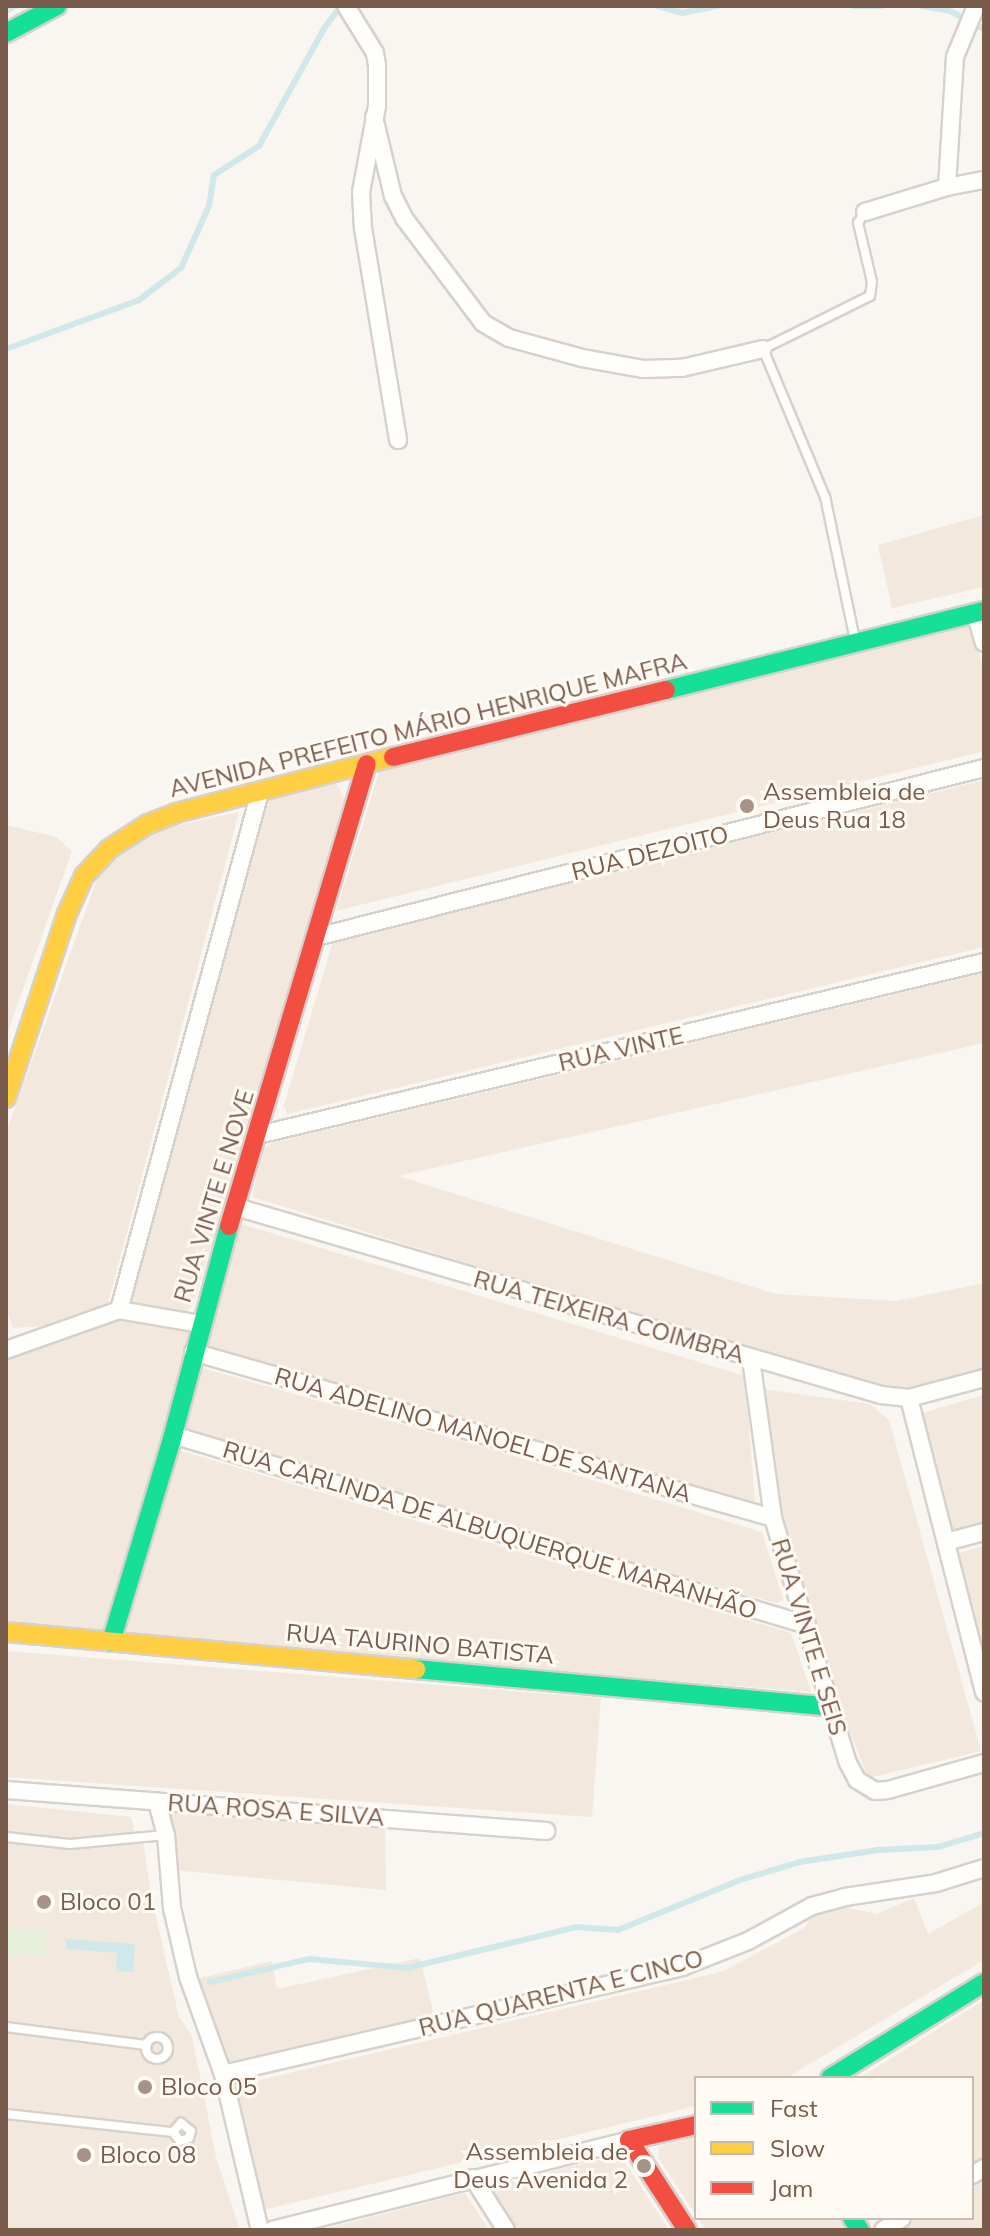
<!DOCTYPE html>
<meta charset="utf-8">
<style>
body{margin:0}
#map{position:relative;width:990px;height:2236px;overflow:hidden;background:#f9f5f0;font-family:Mulish,sans-serif}
div>[style]{position:absolute}
.residential>*{inset:0;background:#f2e8de}
.green>*{inset:0;background:#e7f0db}
.water>*{inset:0;background:#d0e8ea}
.stream>*{height:6px;margin:-3px;padding:0 3px;transform-origin:3px;border-radius:3px;background:#d0e8ea}
.roads{filter:drop-shadow(2px 0 #d7d1cb) drop-shadow(-2px 0 #d7d1cb) drop-shadow(0 2px #d7d1cb) drop-shadow(0 -2px #d7d1cb)}
.lane>*{height:8px;margin:-4px;padding:0 4px;transform-origin:4px;border-radius:4px;background:#fefefd}
.lane>.ring{margin:-4px;padding:0;box-sizing:content-box;background:none;border:8px solid #fefefd;border-radius:50%}
.street>*{height:16px;margin:-8px;padding:0 8px;transform-origin:8px;border-radius:8px;background:#fefefd}
.fast>*{height:18px;margin:-9px;padding:0 9px;transform-origin:9px;border-radius:9px;background:#16e098}
.slow>*{height:18px;margin:-9px;padding:0 9px;transform-origin:9px;border-radius:9px;background:#ffcf43}
.jam>*{height:18px;margin:-9px;padding:0 9px;transform-origin:9px;border-radius:9px;background:#f24e42}
.dots>*{width:22px;height:22px;translate:-50% -50%;box-sizing:border-box;border:4px solid #fffaf3;border-radius:50%}
span{translate:-50% -50%;white-space:nowrap;text-align:center;line-height:1.15;-webkit-text-stroke:6px #fffaf3;paint-order:stroke}
.street-label{font-size:24px;color:#7a5c4d}
.poi-label{font-size:24px;color:#7a5c4d}
.left{translate:0 -50%;text-align:left}
.right{translate:-100% -50%;text-align:right}
.frame{position:absolute;inset:0;border:8px solid #7a5c4d;pointer-events:none}
.legend{position:absolute;left:694px;top:2076px;width:280px;height:144px;box-sizing:border-box;background:#fffaf3;border:2px solid #cabbb1;margin:0;padding:10px 14px;list-style:none;font-size:24px;color:#7a5c4d}
.legend li{display:flex;align-items:center;gap:16px;height:40px}
.legend b{width:40px;border:2px solid #cabbb1}
</style>
<div id="map">
<div class="residential">
<i style="clip-path:polygon(984px 515px,984px 587px,892px 608px,878px 545px)"></i>
<i style="clip-path:polygon(971px 621px,984px 672px,984px 751px,336px 911px,380px 769px)"></i>
<i style="clip-path:polygon(984px 780px,984px 947px,287px 1114px,284px 1105px,333px 942px)"></i>
<i style="clip-path:polygon(336px 783px,344px 799px,193px 1306px,184px 1313px,134px 1306px,128px 1299px,264px 801px)"></i>
<i style="clip-path:polygon(239px 812px,108px 1303px,42px 1326px,13px 1328px,6px 1308px,6px 1133px,99px 873px,148px 832px)"></i>
<i style="clip-path:polygon(6px 825px,56px 837px,72px 851px,6px 1037px)"></i>
<i style="clip-path:polygon(984px 973px,984px 1043px,398px 1176px,776px 1294px,897px 1301px,984px 1283px,984px 1371px,911px 1391px,867px 1386px,252px 1197px,263px 1149px,272px 1143px)"></i>
<i style="clip-path:polygon(238px 1223px,745px 1376px,755px 1502px,203px 1347px)"></i>
<i style="clip-path:polygon(110px 1315px,193px 1326px,108px 1630px,6px 1623px,6px 1354px)"></i>
<i style="clip-path:polygon(202px 1368px,497px 1451px,762px 1532px,783px 1599px,777px 1603px,765px 1600px,180px 1430px)"></i>
<i style="clip-path:polygon(763px 1389px,870px 1404px,889px 1420px,981px 1751px,868px 1778px,832px 1685px,798px 1582px,769px 1461px)"></i>
<i style="clip-path:polygon(984px 1395px,984px 1522px,949px 1531px,919px 1414px)"></i>
<i style="clip-path:polygon(175px 1449px,791px 1633px,811px 1692px,123px 1636px)"></i>
<i style="clip-path:polygon(984px 1546px,984px 1660px,955px 1554px)"></i>
<i style="clip-path:polygon(6px 1651px,601px 1698px,592px 1817px,6px 1777px)"></i>
<i style="clip-path:polygon(6px 1804px,131px 1817px,136px 1837px,143px 1841px,152px 1900px,179px 2017px,192px 2036px,216px 2157px,240px 2230px,6px 2230px)"></i>
<i style="clip-path:polygon(168px 1811px,385px 1829px,386px 1890px,173px 1870px)"></i>
<i style="clip-path:polygon(914px 1898px,928px 1934px,984px 1902px,984px 1960px,786px 2078px,696px 2078px,696px 2106px,263px 2210px,234px 2086px,721px 1972px,803px 1929px,813px 1916px,837px 1905px,876px 1914px)"></i>
<i style="clip-path:polygon(420px 1958px,434px 2016px,227px 2068px,196px 1979px,272px 1961px,277px 1989px)"></i>
<i style="clip-path:polygon(984px 2000px,984px 2157px,972px 2164px,972px 2078px,860px 2078px)"></i>
<i style="clip-path:polygon(696px 2137px,696px 2215px,658px 2157px,659px 2146px)"></i>
<i style="clip-path:polygon(620px 2155px,669px 2230px,513px 2230px,493px 2199px,493px 2190px,506px 2182px)"></i>
<i style="clip-path:polygon(984px 2175px,984px 2230px,898px 2230px,917px 2218px,972px 2218px,972px 2183px)"></i>
<i style="clip-path:polygon(465px 2193px,489px 2230px,320px 2230px)"></i>
<i style="clip-path:polygon(698px 2218px,847px 2218px,855px 2230px,706px 2230px)"></i>
</div>
<div class="green">
<i style="clip-path:polygon(6px 1926px,47px 1929px,45px 1957px,6px 1955px)"></i>
</div>
<div class="water">
<i style="clip-path:polygon(66px 1939px,135px 1944px,133px 1972px,116px 1971px,117px 1953px,66px 1949px)"></i>
</div>
<div class="stream">
<i style="left:658px;top:6px;width:25px;rotate:16deg"></i>
<i style="left:682px;top:13px;width:36px;rotate:-11deg"></i>
<i style="left:853px;top:6px;width:28px"></i>
<i style="left:922px;top:6px;width:28px;rotate:10deg"></i>
<i style="left:950px;top:11px;width:38px;rotate:28deg"></i>
<i style="left:6px;top:11px;width:10px;rotate:-29deg"></i>
<i style="left:6px;top:349px;width:142px;rotate:-20.2deg"></i>
<i style="left:139px;top:300px;width:53px;rotate:-37.3deg"></i>
<i style="left:181px;top:268px;width:68px;rotate:-65.7deg"></i>
<i style="left:209px;top:206px;width:31px;rotate:-81deg"></i>
<i style="left:214px;top:175px;width:54px;rotate:-32.8deg"></i>
<i style="left:259px;top:146px;width:136px;rotate:-61deg"></i>
<i style="left:325px;top:27px;width:26px;rotate:-53deg"></i>
<i style="left:210px;top:1982px;width:102px;rotate:-13.1deg"></i>
<i style="left:309px;top:1959px;width:98px;rotate:5.2deg"></i>
<i style="left:407px;top:1968px;width:174px;rotate:-13.6deg"></i>
<i style="left:576px;top:1927px;width:42px;rotate:4.1deg"></i>
<i style="left:618px;top:1930px;width:132px;rotate:-22.3deg"></i>
<i style="left:740px;top:1880px;width:63px;rotate:-16.7deg"></i>
<i style="left:800px;top:1862px;width:79px;rotate:-8.7deg"></i>
<i style="left:878px;top:1850px;width:60px;rotate:-2.9deg"></i>
<i style="left:938px;top:1847px;width:48px;rotate:-16.9deg"></i>
</div>
<div class="roads">
<div class="lane">
<i style="left:855px;top:640px;width:146px;rotate:-101.8deg"></i>
<i style="left:825px;top:497px;width:160px;rotate:-112.7deg"></i>
<i style="left:763px;top:349px;width:119px;rotate:-26.4deg"></i>
<i style="left:870px;top:296px;width:14px;rotate:-82deg"></i>
<i style="left:872px;top:282px;width:61px;rotate:-103.3deg"></i>
<i style="left:858px;top:223px;width:13px;rotate:-58deg"></i>
<i style="left:6px;top:1837px;width:64px;rotate:6.2deg"></i>
<i style="left:70px;top:1844px;width:96px;rotate:-5.4deg"></i>
<i style="left:6px;top:2027px;width:141px;rotate:7.3deg"></i>
<i class="ring" style="left:146px;top:2037px;width:14px;height:14px"></i>
<i style="left:6px;top:2114px;width:168px;rotate:6.2deg"></i>
<i style="left:173px;top:2132px;width:11px;rotate:52deg"></i>
<i style="left:180px;top:2141px;width:9px;rotate:-18deg"></i>
<i style="left:189px;top:2138px;width:7px;rotate:-74deg"></i>
<i style="left:191px;top:2131px;width:13px;rotate:-141deg"></i>
<i style="left:181px;top:2123px;width:12px;rotate:132deg"></i>
</div>
<div class="street">
<i style="left:346px;top:6px;width:55px;rotate:58.3deg"></i>
<i style="left:375px;top:53px;width:13px;rotate:81deg"></i>
<i style="left:377px;top:66px;width:40px;rotate:90deg"></i>
<i style="left:377px;top:106px;width:87px;rotate:100.5deg"></i>
<i style="left:361px;top:192px;width:36px;rotate:87deg"></i>
<i style="left:363px;top:228px;width:215px;rotate:80.6deg"></i>
<i style="left:374px;top:117px;width:81px;rotate:76.5deg"></i>
<i style="left:393px;top:196px;width:25px;rotate:63deg"></i>
<i style="left:404px;top:218px;width:131px;rotate:53deg"></i>
<i style="left:483px;top:323px;width:30px;rotate:30deg"></i>
<i style="left:509px;top:338px;width:76px;rotate:15.3deg"></i>
<i style="left:582px;top:358px;width:63px;rotate:10.1deg"></i>
<i style="left:644px;top:369px;width:38px;rotate:-2deg"></i>
<i style="left:682px;top:368px;width:83px;rotate:-13.2deg"></i>
<i style="left:947px;top:187px;width:130px;rotate:-86.5deg"></i>
<i style="left:955px;top:57px;width:55px;rotate:-67.6deg"></i>
<i style="left:865px;top:212px;width:86px;rotate:-17deg"></i>
<i style="left:947px;top:187px;width:38px;rotate:-11deg"></i>
<i style="left:975px;top:612px;width:32px;rotate:74deg"></i>
<i style="left:316px;top:937px;width:689px;rotate:-14.2deg"></i>
<i style="left:258px;top:1135px;width:746px;rotate:-13.4deg"></i>
<i style="left:236px;top:1207px;width:672px;rotate:16.25deg"></i>
<i style="left:881px;top:1395px;width:28px;rotate:6deg"></i>
<i style="left:909px;top:1398px;width:78px;rotate:-14.9deg"></i>
<i style="left:119px;top:1310px;width:537px;rotate:-74.77deg"></i>
<i style="left:6px;top:1350px;width:120px;rotate:-19.5deg"></i>
<i style="left:119px;top:1310px;width:82px;rotate:9.8deg"></i>
<i style="left:193px;top:1352px;width:603px;rotate:15.97deg"></i>
<i style="left:751px;top:1359px;width:161px;rotate:82.1deg"></i>
<i style="left:773px;top:1518px;width:256px;rotate:73deg"></i>
<i style="left:848px;top:1763px;width:19px;rotate:62deg"></i>
<i style="left:857px;top:1780px;width:21px;rotate:31deg"></i>
<i style="left:875px;top:1791px;width:13px;rotate:-4deg"></i>
<i style="left:888px;top:1790px;width:100px;rotate:-15.7deg"></i>
<i style="left:909px;top:1398px;width:304px;rotate:75.7deg"></i>
<i style="left:173px;top:1435px;width:662px;rotate:16.68deg"></i>
<i style="left:946px;top:1542px;width:39px;rotate:-15deg"></i>
<i style="left:6px;top:1790px;width:542px;rotate:4.34deg"></i>
<i style="left:157px;top:1802px;width:34px;rotate:75deg"></i>
<i style="left:166px;top:1835px;width:73px;rotate:85.3deg"></i>
<i style="left:172px;top:1908px;width:71px;rotate:76.9deg"></i>
<i style="left:188px;top:1977px;width:103px;rotate:70.2deg"></i>
<i style="left:223px;top:2074px;width:160px;rotate:76.7deg"></i>
<i style="left:223px;top:2074px;width:471px;rotate:-13.1deg"></i>
<i style="left:682px;top:1967px;width:71px;rotate:-21.5deg"></i>
<i style="left:748px;top:1941px;width:73px;rotate:-28.7deg"></i>
<i style="left:812px;top:1906px;width:34px;rotate:-15deg"></i>
<i style="left:845px;top:1897px;width:92px;rotate:-8.7deg"></i>
<i style="left:936px;top:1883px;width:50px;rotate:-17.4deg"></i>
<i style="left:972px;top:2175px;width:14px;rotate:-30deg"></i>
<i style="left:473px;top:2178px;width:62px;rotate:57.6deg"></i>
<i style="left:272px;top:2230px;width:368px;rotate:-14.1deg"></i>
<i style="left:883px;top:2230px;width:22px;rotate:-32deg"></i>
</div>
<div class="fast">
<i style="left:6px;top:33px;width:58px;rotate:-27.9deg"></i>
<i style="left:666px;top:690px;width:328px;rotate:-14deg"></i>
<i style="left:111px;top:1642px;width:216px;rotate:-73.3deg"></i>
<i style="left:173px;top:1435px;width:216px;rotate:-75deg"></i>
<i style="left:416px;top:1669px;width:416px;rotate:5.2deg"></i>
<i style="left:830px;top:2078px;width:181px;rotate:-31.7deg"></i>
<i style="left:852px;top:2218px;width:14px;rotate:56deg"></i>
</div>
<div class="slow">
<i style="left:6px;top:1098px;width:194px;rotate:-71.7deg"></i>
<i style="left:67px;top:914px;width:42px;rotate:-65.9deg"></i>
<i style="left:84px;top:876px;width:37px;rotate:-47deg"></i>
<i style="left:109px;top:849px;width:46px;rotate:-32.7deg"></i>
<i style="left:148px;top:824px;width:30px;rotate:-21deg"></i>
<i style="left:176px;top:813px;width:224px;rotate:-14.5deg"></i>
<i style="left:6px;top:1632px;width:412px;rotate:5.2deg"></i>
</div>
<div class="jam">
<i style="left:393px;top:757px;width:281px;rotate:-13.8deg"></i>
<i style="left:229px;top:1226px;width:482px;rotate:-73.4deg"></i>
<i style="left:687px;top:2230px;width:107px;rotate:-122.8deg"></i>
<i style="left:629px;top:2140px;width:69px;rotate:-12.6deg"></i>
</div>
</div>
<div class="dots">
<i style="left:747px;top:806px;background:#a69286"></i>
<i style="left:44px;top:1902px;background:#a69286"></i>
<i style="left:145px;top:2087px;background:#a69286"></i>
<i style="left:84px;top:2155px;background:#a69286"></i>
<i style="left:644px;top:2166px;background:#a69286"></i>
</div>
<div class="street-label">
<span style="left:428px;top:725px;rotate:-14deg">AVENIDA PREFEITO MÁRIO HENRIQUE MAFRA</span>
<span style="left:650px;top:853px;rotate:-14deg">RUA DEZOITO</span>
<span style="left:621px;top:1049px;rotate:-13deg">RUA VINTE</span>
<span style="left:214px;top:1196px;rotate:-73deg">RUA VINTE E NOVE</span>
<span style="left:609px;top:1317px;rotate:16deg">RUA TEIXEIRA COIMBRA</span>
<span style="left:483px;top:1435px;rotate:16deg">RUA ADELINO MANOEL DE SANTANA</span>
<span style="left:490px;top:1530px;rotate:17deg">RUA CARLINDA DE ALBUQUERQUE MARANHÃO</span>
<span style="left:809px;top:1637px;rotate:73deg">RUA VINTE E SEIS</span>
<span style="left:420px;top:1644px;rotate:5deg">RUA TAURINO BATISTA</span>
<span style="left:276px;top:1810px;rotate:4deg">RUA ROSA E SILVA</span>
<span style="left:561px;top:1993px;rotate:-14deg">RUA QUARENTA E CINCO</span>
</div>
<div class="poi-label">
<span class="left" style="left:763px;top:806px">Assembleia de<br>Deus Rua 18</span>
<span class="left" style="left:60px;top:1902px">Bloco 01</span>
<span class="left" style="left:161px;top:2087px">Bloco 05</span>
<span class="right" style="left:628px;top:2166px">Assembleia de<br>Deus Avenida 2</span>
<span class="left" style="left:100px;top:2155px">Bloco 08</span>
</div>
<div class="frame"></div>
<ul class="legend">
<li><b style="height:10px;background:#16e098"></b>Fast</li>
<li><b style="height:10px;background:#ffcf43"></b>Slow</li>
<li><b style="height:10px;background:#f24e42"></b>Jam</li>
</ul>
</div>
